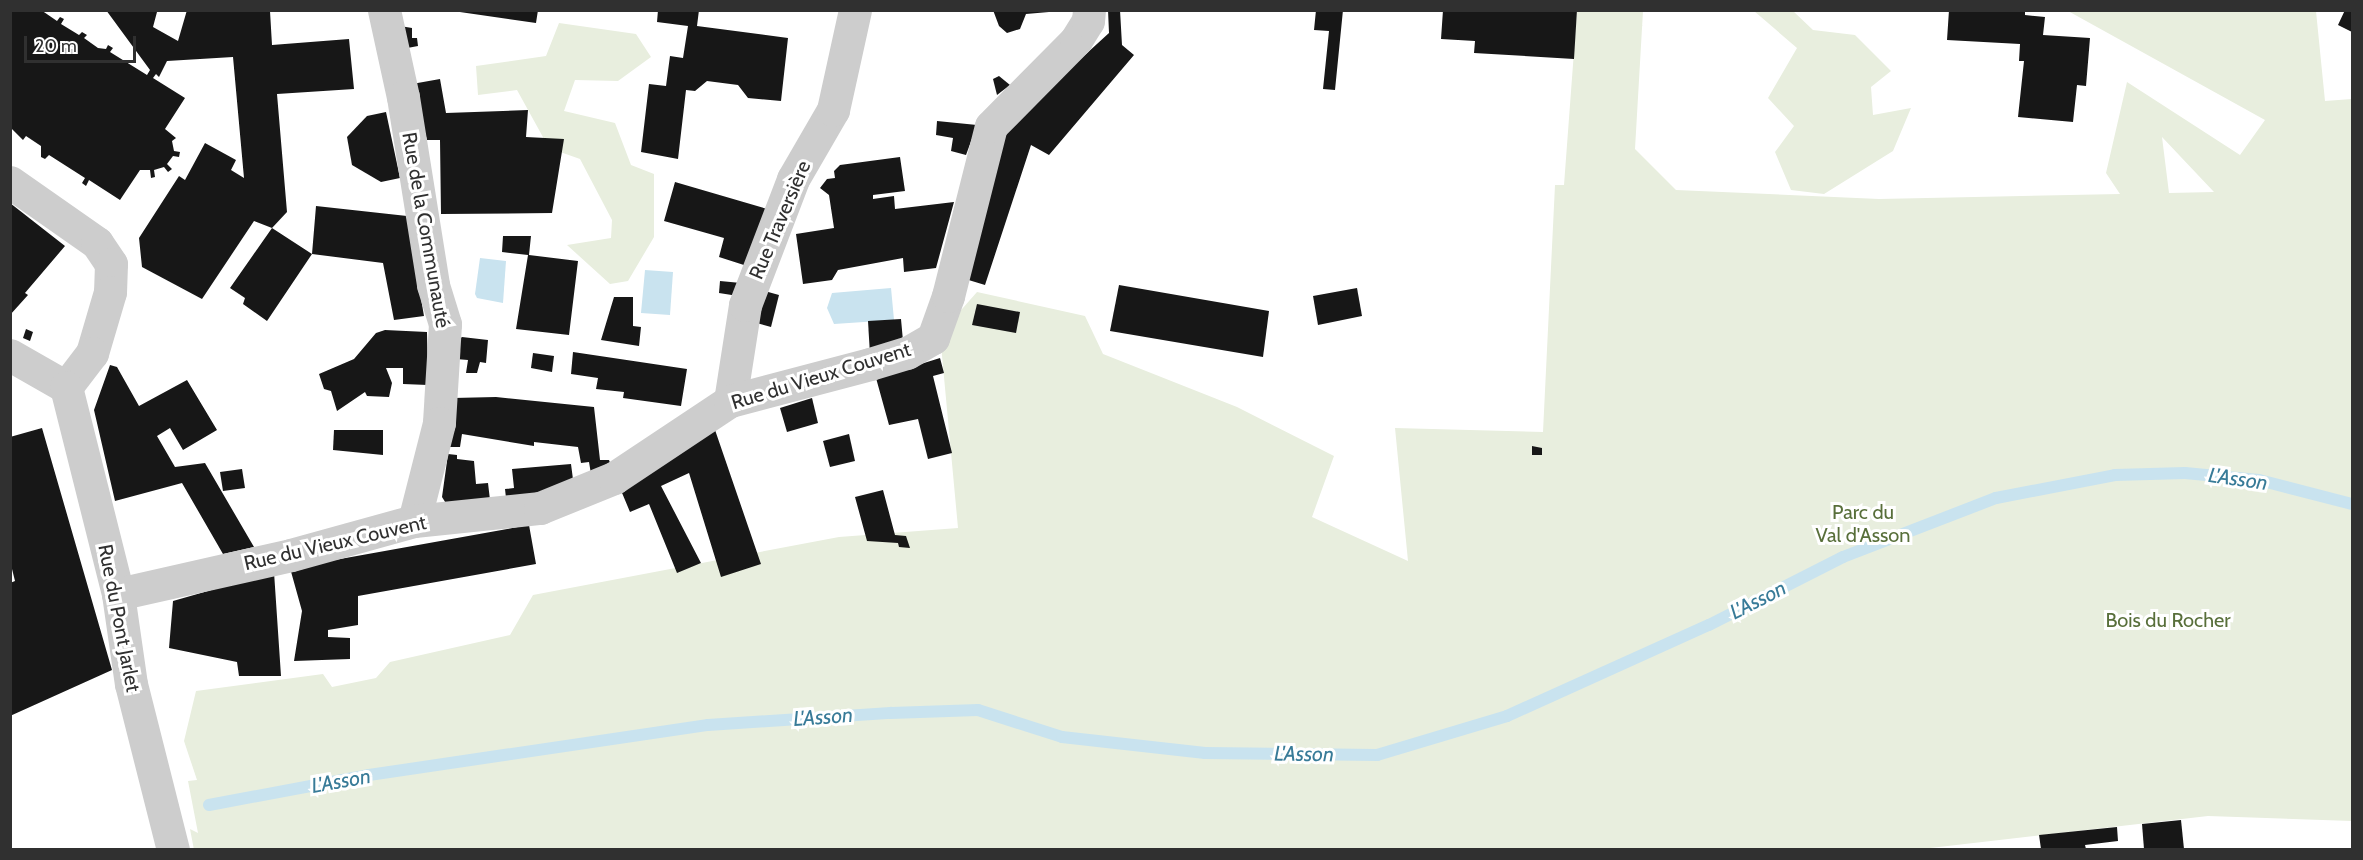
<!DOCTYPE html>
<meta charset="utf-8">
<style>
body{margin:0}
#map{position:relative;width:2363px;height:860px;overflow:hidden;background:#fff;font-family:Cabin,sans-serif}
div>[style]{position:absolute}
.green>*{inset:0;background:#e8eede}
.water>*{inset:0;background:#c9e3ef}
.stream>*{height:12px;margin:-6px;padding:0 6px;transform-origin:6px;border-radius:6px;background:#c9e3ef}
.building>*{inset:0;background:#171717}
.minor>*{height:33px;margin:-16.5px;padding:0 16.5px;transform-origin:16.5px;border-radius:16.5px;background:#cdcdcd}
span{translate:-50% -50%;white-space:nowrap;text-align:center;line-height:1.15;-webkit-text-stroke:6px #fff;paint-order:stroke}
.street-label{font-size:20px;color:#303030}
.park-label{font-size:20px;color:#586f3a}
.water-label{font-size:21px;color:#387b98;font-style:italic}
.frame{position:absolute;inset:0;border:12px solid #303030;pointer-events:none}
.scale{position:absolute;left:24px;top:36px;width:112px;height:27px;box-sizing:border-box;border:3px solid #303030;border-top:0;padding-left:8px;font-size:18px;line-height:21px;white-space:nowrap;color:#303030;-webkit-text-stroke:4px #fff;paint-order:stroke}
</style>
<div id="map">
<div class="green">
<i style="clip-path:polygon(evenodd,1577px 11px,1643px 11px,1635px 149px,1676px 190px,1879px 199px,2120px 194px,2106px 173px,2127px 82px,2240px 155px,2265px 120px,2068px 11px,2316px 11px,2325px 101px,2352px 99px,2352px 821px,2208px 816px,1913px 850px,194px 850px,190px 829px,198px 833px,188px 781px,197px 780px,184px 741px,196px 691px,323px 674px,332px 687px,376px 678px,390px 662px,510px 635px,533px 595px,839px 537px,958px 528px,940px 334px,977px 292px,1085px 316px,1103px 354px,1237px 407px,1334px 456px,1312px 517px,1408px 561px,1395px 428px,1543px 432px,1555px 185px,1564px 185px,1577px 11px,2162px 137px,2214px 192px,2169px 193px,2162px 137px)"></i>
<i style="clip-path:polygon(1754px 11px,1793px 11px,1813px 30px,1855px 35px,1891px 71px,1871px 87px,1873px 115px,1911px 108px,1893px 151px,1824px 194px,1791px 190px,1775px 152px,1794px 126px,1768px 98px,1797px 48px)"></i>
<i style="clip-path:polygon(559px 23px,636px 34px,651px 57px,618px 81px,575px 80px,564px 111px,615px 123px,631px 165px,654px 174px,654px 237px,628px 281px,610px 284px,567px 245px,611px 238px,612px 220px,580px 159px,549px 148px,517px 90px,478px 95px,476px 66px,546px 56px)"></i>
</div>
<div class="water">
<i style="clip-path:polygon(480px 258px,506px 261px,503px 303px,477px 298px,475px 294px)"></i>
<i style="clip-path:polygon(645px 270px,673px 272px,670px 315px,641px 313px)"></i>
<i style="clip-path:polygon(891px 288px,894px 320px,834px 324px,827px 308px,832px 293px)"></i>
</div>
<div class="stream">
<i style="left:209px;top:805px;width:163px;rotate:-10.6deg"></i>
<i style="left:369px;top:775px;width:343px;rotate:-8.4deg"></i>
<i style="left:708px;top:725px;width:183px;rotate:-3.8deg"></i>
<i style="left:891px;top:713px;width:87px;rotate:-2deg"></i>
<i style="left:978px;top:710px;width:88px;rotate:17.8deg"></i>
<i style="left:1062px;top:737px;width:144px;rotate:6.4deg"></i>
<i style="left:1205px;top:753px;width:172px;rotate:0.7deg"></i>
<i style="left:1377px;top:755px;width:136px;rotate:-16.7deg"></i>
<i style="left:1507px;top:716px;width:222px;rotate:-24.3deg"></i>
<i style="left:1709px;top:625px;width:150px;rotate:-26.9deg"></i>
<i style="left:1843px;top:557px;width:164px;rotate:-21.1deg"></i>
<i style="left:1996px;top:498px;width:121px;rotate:-10.9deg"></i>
<i style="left:2115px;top:475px;width:70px;rotate:-1.6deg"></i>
<i style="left:2185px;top:473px;width:74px;rotate:5.4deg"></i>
<i style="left:2259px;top:480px;width:96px;rotate:14.5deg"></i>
</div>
<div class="building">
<i style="clip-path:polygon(10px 10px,41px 10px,57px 21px,60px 17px,64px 19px,61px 24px,79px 35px,82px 32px,87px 35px,84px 38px,98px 48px,106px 49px,108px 45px,113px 48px,110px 52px,147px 75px,150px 70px,106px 10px,157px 12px,153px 27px,178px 41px,187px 10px,270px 11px,272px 45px,349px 39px,354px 89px,277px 94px,287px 212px,272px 228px,254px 221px,202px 299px,142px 267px,139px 238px,179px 176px,185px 180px,205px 143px,236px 160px,231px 170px,244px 178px,233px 57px,167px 61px,159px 77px,156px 74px,153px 78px,185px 98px,165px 129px,176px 138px,172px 141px,174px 151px,180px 152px,179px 157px,173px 156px,167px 164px,172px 169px,168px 172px,164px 167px,154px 170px,155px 177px,151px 178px,150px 170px,140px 170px,120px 200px,89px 180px,86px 186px,82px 183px,85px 178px,49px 155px,45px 159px,41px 157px,41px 146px,26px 136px,23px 140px,10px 127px)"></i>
<i style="clip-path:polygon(446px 10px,538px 10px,536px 23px)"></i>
<i style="clip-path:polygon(658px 10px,699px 10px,697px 26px,788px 38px,781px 101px,748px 98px,738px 85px,707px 81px,695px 91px,686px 90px,678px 159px,641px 152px,649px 84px,666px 86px,670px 56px,683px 58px,688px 26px,657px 22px)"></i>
<i style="clip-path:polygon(993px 10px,1049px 10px,1049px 12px,1026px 14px,1020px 29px,1007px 33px,999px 26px)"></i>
<i style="clip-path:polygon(1108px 10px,1120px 10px,1122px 45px,1134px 55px,1049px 155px,1031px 145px,985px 285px,962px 278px,1005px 128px,1109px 33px)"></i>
<i style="clip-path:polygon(1316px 10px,1343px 10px,1335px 90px,1323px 89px,1329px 31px,1314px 30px)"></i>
<i style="clip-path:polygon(1443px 10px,1577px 10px,1574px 59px,1474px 53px,1475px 41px,1441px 39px)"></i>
<i style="clip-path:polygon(1949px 10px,2025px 10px,2025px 15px,2045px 17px,2043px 35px,2090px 38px,2086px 86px,2077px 85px,2073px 122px,2018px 117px,2024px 61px,2019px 61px,2020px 44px,1947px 40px)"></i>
<i style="clip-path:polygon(2345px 10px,2352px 10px,2352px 32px,2338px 25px)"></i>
<i style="clip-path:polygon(394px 25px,412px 28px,412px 38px,417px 38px,418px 46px,402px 49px)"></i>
<i style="clip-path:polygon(999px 76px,1010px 85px,997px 95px,993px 79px)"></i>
<i style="clip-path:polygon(440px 79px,446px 113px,528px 110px,526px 137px,564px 139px,552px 213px,441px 214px,440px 140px,427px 140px,412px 84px)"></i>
<i style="clip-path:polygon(386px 112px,400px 178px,381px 182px,352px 165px,347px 137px,367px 116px)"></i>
<i style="clip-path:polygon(937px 121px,977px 125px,966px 155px,951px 151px,953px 138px,936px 135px)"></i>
<i style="clip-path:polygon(900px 157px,905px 191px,873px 195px,873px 199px,894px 196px,895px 209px,954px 202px,936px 268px,904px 272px,903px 258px,838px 270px,832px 280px,803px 284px,796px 234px,834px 228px,829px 195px,820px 188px,827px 179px,835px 178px,834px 171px,840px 165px)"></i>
<i style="clip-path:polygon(675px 182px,767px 209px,747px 266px,719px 257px,724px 238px,664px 221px)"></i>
<i style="clip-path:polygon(10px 203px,65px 246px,25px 293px,28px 295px,10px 315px)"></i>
<i style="clip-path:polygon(316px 206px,407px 216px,424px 316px,394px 320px,383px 263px,312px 254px)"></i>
<i style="clip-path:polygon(272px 228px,312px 254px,267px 321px,243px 304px,245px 298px,230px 288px)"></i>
<i style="clip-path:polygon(503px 236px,531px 236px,529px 255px,578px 261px,569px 335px,516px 329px,528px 255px,502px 252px)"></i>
<i style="clip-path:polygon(720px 281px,741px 283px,738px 296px,719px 293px)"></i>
<i style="clip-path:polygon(1119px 285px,1269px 311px,1263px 357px,1110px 331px)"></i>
<i style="clip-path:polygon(1357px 288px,1362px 316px,1318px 325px,1313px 296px)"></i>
<i style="clip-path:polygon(758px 289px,779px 295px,771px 327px,749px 321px)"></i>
<i style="clip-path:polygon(614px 297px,633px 297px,633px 326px,641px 327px,639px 346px,601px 340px)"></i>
<i style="clip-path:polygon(977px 304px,1020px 312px,1016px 333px,972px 325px)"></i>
<i style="clip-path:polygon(901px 319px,903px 341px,870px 355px,868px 321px)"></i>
<i style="clip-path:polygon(26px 329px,33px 332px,30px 341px,23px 338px)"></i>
<i style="clip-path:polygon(385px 330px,427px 332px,428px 385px,403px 384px,403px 368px,386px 368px,392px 383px,389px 397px,367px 396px,365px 392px,337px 411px,331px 391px,324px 389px,319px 374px,354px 359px,376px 333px)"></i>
<i style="clip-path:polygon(462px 337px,488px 340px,486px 363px,480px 362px,477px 373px,466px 373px,468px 360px,456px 359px,458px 340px)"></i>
<i style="clip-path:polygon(573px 352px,687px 369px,681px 406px,623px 398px,624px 392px,596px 389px,598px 378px,571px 374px)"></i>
<i style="clip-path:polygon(533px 353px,554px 356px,552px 372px,531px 368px)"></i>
<i style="clip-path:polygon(940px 358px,944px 373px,933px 376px,952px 453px,928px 459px,918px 419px,889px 425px,876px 378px)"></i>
<i style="clip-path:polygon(110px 365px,117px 367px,139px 406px,187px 380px,217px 430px,183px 450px,170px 428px,157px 436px,175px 467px,205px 463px,254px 547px,223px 554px,182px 483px,115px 501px,94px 410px)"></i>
<i style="clip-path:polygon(496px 397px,594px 407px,600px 460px,609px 460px,613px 471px,592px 480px,589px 462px,581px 463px,578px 447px,534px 442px,534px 446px,462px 434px,460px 447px,449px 447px,453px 398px)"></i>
<i style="clip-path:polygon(812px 398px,818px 423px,787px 432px,780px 408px)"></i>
<i style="clip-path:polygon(714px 427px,761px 564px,721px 577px,689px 473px,661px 486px,701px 563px,677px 573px,649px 504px,630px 512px,620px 488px)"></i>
<i style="clip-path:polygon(42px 428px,112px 670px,10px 716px,10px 583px,15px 581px,10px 561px,10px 437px)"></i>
<i style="clip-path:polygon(334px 430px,383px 430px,383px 455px,333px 450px)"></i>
<i style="clip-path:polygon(849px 434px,855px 461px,830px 467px,823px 441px)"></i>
<i style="clip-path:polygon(1532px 446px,1542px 448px,1542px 455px,1532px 455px)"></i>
<i style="clip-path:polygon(448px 454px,457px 455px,457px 459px,474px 461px,476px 484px,488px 483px,490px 500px,447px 505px,442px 497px)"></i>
<i style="clip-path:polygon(571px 464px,574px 487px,506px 498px,505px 489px,514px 488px,512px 469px)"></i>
<i style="clip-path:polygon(242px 469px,245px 488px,223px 491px,220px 472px)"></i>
<i style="clip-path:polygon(883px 490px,895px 535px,906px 536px,910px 548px,899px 547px,898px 543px,867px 541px,855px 497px)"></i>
<i style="clip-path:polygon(529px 525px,536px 564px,358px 596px,358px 625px,328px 630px,328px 637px,350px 638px,350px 659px,294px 661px,302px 611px,290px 568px)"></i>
<i style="clip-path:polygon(274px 572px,281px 676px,239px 676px,237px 662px,169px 648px,173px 601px)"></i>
<i style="clip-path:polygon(2181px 820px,2184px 849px,2144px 849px,2142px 824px)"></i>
<i style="clip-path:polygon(2117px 827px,2118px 841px,2085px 845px,2086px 849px,2041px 849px,2039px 835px)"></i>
</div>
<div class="minor">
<i style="left:384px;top:10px;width:89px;rotate:77.7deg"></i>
<i style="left:403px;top:97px;width:190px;rotate:80.9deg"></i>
<i style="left:433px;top:285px;width:41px;rotate:72.9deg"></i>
<i style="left:445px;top:324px;width:99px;rotate:93.5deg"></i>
<i style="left:439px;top:423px;width:101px;rotate:104.3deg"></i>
<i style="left:10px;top:182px;width:106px;rotate:35deg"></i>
<i style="left:97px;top:243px;width:25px;rotate:56deg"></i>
<i style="left:111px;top:264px;width:28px;rotate:92deg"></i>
<i style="left:110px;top:292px;width:64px;rotate:106.4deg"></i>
<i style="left:92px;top:353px;width:43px;rotate:127.4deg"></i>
<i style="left:10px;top:355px;width:64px;rotate:29.7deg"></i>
<i style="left:66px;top:387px;width:213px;rotate:75.9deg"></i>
<i style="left:118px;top:594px;width:91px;rotate:81.8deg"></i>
<i style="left:131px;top:684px;width:171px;rotate:75.8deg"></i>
<i style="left:730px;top:401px;width:97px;rotate:-81.1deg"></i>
<i style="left:745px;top:305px;width:135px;rotate:-69.1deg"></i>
<i style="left:793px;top:179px;width:80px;rotate:-59.9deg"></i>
<i style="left:833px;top:110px;width:102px;rotate:-77.6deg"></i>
<i style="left:118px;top:594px;width:177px;rotate:-12.7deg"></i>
<i style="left:291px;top:555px;width:128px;rotate:-15.5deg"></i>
<i style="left:414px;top:521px;width:127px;rotate:-5.9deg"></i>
<i style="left:540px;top:508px;width:80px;rotate:-22.1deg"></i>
<i style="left:614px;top:478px;width:139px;rotate:-33.6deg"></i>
<i style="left:730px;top:401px;width:145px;rotate:-14.8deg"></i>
<i style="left:870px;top:364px;width:39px;rotate:-17deg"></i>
<i style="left:907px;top:353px;width:30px;rotate:-30deg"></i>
<i style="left:933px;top:338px;width:45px;rotate:-70.3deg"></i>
<i style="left:948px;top:296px;width:175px;rotate:-75.8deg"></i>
<i style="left:991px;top:126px;width:121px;rotate:-45.3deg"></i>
<i style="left:1076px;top:40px;width:22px;rotate:-58deg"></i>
<i style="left:1088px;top:21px;width:11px;rotate:-85deg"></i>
</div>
<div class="street-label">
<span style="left:780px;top:220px;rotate:-67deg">Rue Traversière</span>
<span style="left:426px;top:230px;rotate:80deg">Rue de la Communauté</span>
<span style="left:821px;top:376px;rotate:-17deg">Rue du Vieux Couvent</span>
<span style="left:335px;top:543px;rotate:-13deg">Rue du Vieux Couvent</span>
<span style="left:119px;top:618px;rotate:79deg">Rue du Pont Jarlet</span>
</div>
<div class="park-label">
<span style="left:1863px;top:524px">Parc du<br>Val d'Asson</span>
<span style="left:2168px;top:620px">Bois du Rocher</span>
</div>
<div class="water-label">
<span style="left:2238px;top:479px;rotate:8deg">L'Asson</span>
<span style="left:1758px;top:600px;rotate:-27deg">L'Asson</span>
<span style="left:823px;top:717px;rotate:-4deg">L'Asson</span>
<span style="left:1304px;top:754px;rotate:1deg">L'Asson</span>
<span style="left:341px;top:781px;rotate:-10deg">L'Asson</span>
</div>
<div class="frame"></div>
<div class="scale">20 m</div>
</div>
